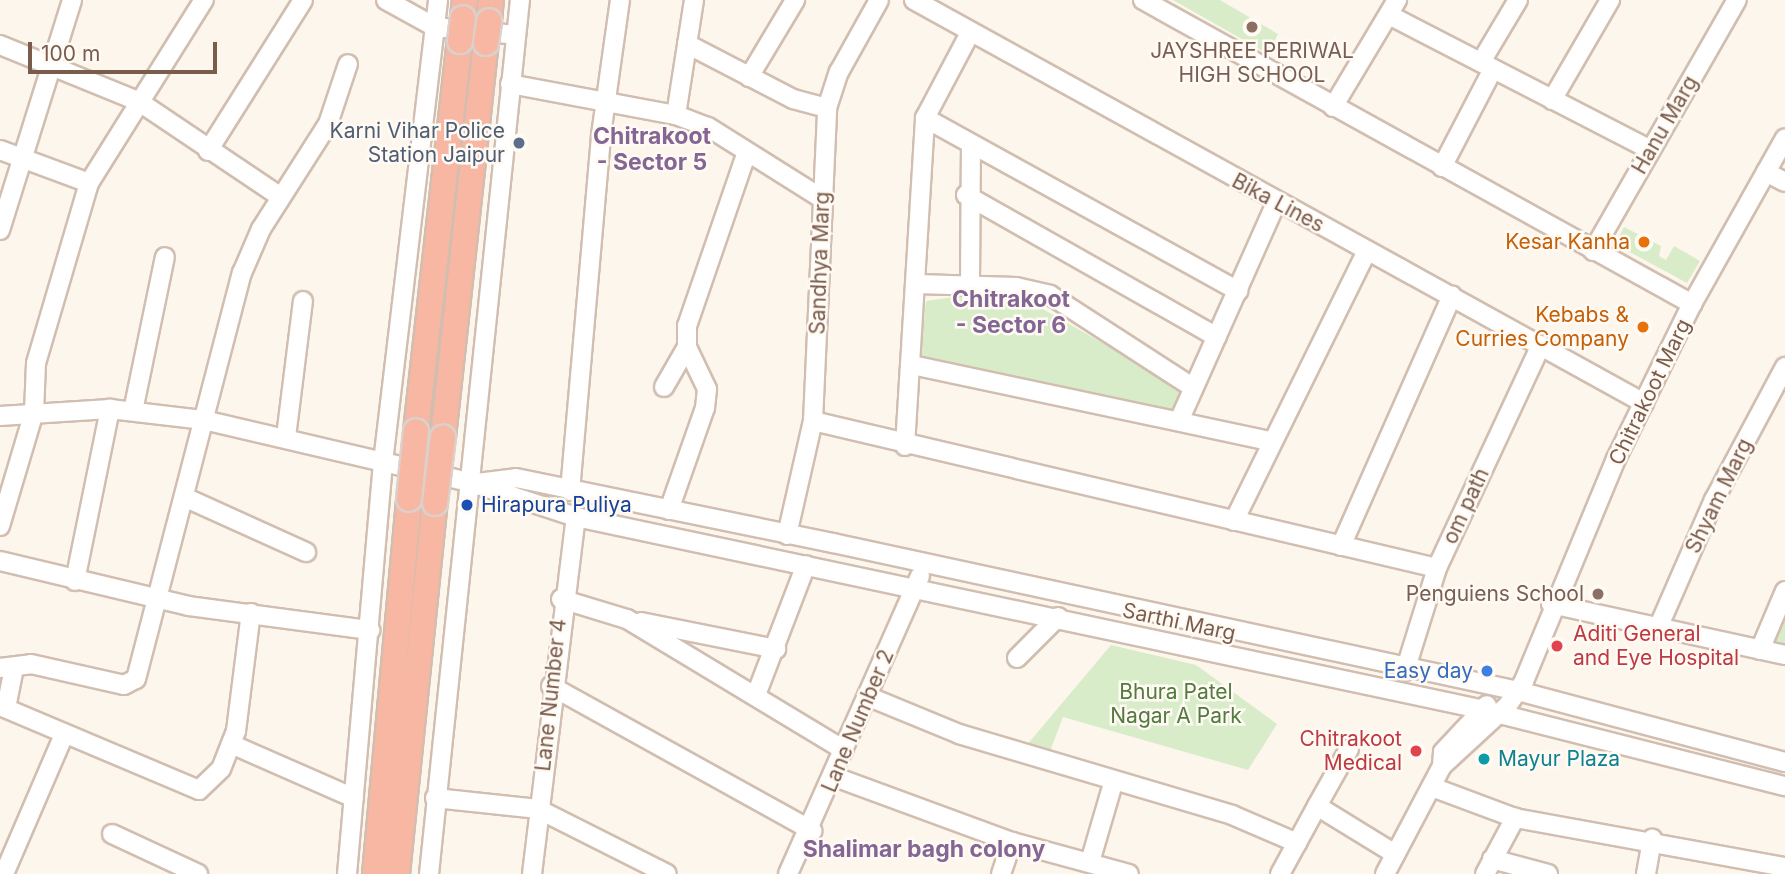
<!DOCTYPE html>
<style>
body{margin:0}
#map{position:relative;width:1785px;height:874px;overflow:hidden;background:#fdf6ec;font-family:Inter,sans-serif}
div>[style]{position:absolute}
.green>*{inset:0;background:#d8ecc9}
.roads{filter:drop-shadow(2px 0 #d1beb0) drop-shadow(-2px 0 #d1beb0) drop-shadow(0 2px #d1beb0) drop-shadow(0 -2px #d1beb0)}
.minor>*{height:18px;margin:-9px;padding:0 9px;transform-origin:9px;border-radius:9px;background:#fff}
.highway>*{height:24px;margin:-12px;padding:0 12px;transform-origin:12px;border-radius:12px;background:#f7b7a3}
.bridges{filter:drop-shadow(2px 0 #dad1cd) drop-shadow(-2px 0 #dad1cd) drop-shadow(0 2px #dad1cd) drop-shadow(0 -2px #dad1cd)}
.highway-bridge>*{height:24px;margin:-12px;padding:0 12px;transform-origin:12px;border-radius:12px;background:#f7b7a3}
.dots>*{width:19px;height:19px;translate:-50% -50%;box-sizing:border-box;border:4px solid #fffaf3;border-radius:50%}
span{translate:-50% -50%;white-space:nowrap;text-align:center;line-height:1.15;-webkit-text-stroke:5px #fffaf3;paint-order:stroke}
.education-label{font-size:21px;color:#785e54}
.right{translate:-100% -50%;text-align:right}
.street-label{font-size:21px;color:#7a5c4d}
.service-label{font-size:21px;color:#4e5e75}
.food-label{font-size:21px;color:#c56008}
.transit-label{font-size:21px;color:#164399}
.left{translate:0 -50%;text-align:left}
.health-label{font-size:21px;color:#be3a42}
.shop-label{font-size:21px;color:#366cbe}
.park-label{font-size:21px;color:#537a41}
.culture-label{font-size:21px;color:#0d838f}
.neighbourhood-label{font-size:23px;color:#846695;font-weight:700}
.scale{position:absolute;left:28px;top:42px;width:189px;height:32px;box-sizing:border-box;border:4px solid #7a5c4d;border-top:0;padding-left:9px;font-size:21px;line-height:24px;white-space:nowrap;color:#7a5c4d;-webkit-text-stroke:5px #fffaf3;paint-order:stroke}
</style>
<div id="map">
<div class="green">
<i style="clip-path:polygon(1173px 0,1220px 0,1278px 34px,1268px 54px)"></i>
<i style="clip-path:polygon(1624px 227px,1661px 246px,1659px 256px,1666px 260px,1674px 246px,1700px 261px,1687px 283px,1615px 244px)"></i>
<i style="clip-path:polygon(960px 296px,1020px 296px,1185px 390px,1172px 413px,920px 357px,926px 301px)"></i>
<i style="clip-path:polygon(1785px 610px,1785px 646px,1770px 642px)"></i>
<i style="clip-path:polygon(1111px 645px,1196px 665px,1277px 724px,1248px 770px,1063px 717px,1049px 754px,1026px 746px)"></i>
</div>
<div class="roads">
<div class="minor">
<i style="left:386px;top:0;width:56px;rotate:28.9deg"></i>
<i style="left:435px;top:27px;width:81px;rotate:5.6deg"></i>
<i style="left:914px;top:0;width:834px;rotate:28.9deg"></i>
<i style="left:1143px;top:0;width:628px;rotate:28.97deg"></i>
<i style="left:1389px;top:15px;width:294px;rotate:27.3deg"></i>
<i style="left:687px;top:44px;width:119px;rotate:27.4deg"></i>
<i style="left:793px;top:99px;width:35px;rotate:15deg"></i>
<i style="left:0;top:45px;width:149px;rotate:22.1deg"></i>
<i style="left:138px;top:101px;width:172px;rotate:33.9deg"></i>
<i style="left:1481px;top:62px;width:72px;rotate:-59.2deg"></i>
<i style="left:749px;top:77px;width:90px;rotate:-59.1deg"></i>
<i style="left:510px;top:84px;width:169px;rotate:10.6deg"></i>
<i style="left:676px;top:115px;width:34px;rotate:21deg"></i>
<i style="left:708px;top:127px;width:136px;rotate:32.1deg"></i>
<i style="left:1552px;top:100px;width:116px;rotate:-59.9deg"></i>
<i style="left:1333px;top:107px;width:125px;rotate:-59.1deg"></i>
<i style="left:676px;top:115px;width:116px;rotate:-81.1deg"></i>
<i style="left:925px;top:118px;width:358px;rotate:28.9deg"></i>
<i style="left:0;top:150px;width:95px;rotate:20.3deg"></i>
<i style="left:89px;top:183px;width:188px;rotate:106.4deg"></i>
<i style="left:36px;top:363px;width:49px;rotate:92.3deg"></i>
<i style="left:34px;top:412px;width:119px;rotate:106.6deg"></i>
<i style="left:208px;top:151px;width:178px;rotate:-57.8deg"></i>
<i style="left:1442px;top:167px;width:110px;rotate:-62.5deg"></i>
<i style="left:1766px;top:172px;width:21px;rotate:28deg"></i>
<i style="left:89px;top:183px;width:216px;rotate:-57.9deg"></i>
<i style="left:966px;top:195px;width:288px;rotate:29.5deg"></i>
<i style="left:0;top:230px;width:241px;rotate:-72.6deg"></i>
<i style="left:1593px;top:251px;width:289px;rotate:-60.2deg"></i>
<i style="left:917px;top:284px;width:99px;rotate:1.7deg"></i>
<i style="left:1016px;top:287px;width:35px;rotate:13deg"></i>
<i style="left:1050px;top:295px;width:169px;rotate:32.9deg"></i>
<i style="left:970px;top:284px;width:139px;rotate:-89.6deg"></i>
<i style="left:912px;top:365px;width:366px;rotate:12deg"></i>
<i style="left:664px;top:387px;width:46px;rotate:-60.1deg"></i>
<i style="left:133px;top:411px;width:157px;rotate:-78.3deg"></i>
<i style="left:0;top:416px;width:110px;rotate:-3.6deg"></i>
<i style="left:110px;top:409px;width:95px;rotate:6.7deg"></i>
<i style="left:204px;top:420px;width:275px;rotate:13.2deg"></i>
<i style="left:472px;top:483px;width:109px;rotate:18.1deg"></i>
<i style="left:576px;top:517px;width:924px;rotate:11.99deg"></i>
<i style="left:1480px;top:709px;width:315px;rotate:14.2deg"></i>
<i style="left:813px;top:421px;width:641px;rotate:13.26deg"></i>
<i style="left:1179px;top:421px;width:239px;rotate:-66deg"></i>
<i style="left:286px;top:437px;width:137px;rotate:-82.9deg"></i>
<i style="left:905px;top:446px;width:329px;rotate:-86.5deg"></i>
<i style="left:925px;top:118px;width:96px;rotate:-62.1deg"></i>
<i style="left:477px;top:483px;width:39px;rotate:-7deg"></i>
<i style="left:516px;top:478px;width:324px;rotate:11.6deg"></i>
<i style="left:833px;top:543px;width:701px;rotate:12.19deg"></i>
<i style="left:1518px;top:691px;width:276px;rotate:14.9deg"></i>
<i style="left:570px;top:491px;width:357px;rotate:-85deg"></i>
<i style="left:601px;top:135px;width:136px;rotate:-82deg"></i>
<i style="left:184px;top:497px;width:134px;rotate:24.3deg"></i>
<i style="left:669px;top:510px;width:108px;rotate:-70.6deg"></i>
<i style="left:705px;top:408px;width:19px;rotate:-84deg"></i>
<i style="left:707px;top:389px;width:47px;rotate:-115.5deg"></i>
<i style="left:687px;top:347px;width:21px;rotate:-90deg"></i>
<i style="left:687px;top:326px;width:184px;rotate:-71deg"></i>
<i style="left:1234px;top:521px;width:301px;rotate:-63.8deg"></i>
<i style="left:787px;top:535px;width:117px;rotate:-77.2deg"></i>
<i style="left:813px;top:421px;width:313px;rotate:-87.4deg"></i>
<i style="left:827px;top:108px;width:38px;rotate:-72deg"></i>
<i style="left:839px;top:72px;width:82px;rotate:-60.9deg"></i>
<i style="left:1341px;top:546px;width:274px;rotate:-66.1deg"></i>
<i style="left:0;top:561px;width:194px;rotate:13.4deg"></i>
<i style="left:189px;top:606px;width:183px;rotate:7.6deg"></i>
<i style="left:75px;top:581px;width:176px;rotate:-78.5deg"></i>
<i style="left:561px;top:599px;width:69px;rotate:16.9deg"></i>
<i style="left:627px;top:619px;width:253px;rotate:31.1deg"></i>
<i style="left:1551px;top:604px;width:239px;rotate:12.3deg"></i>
<i style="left:641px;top:622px;width:138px;rotate:11.3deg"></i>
<i style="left:1658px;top:628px;width:140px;rotate:-66.4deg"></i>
<i style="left:1714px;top:500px;width:151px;rotate:-61.9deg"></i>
<i style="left:1760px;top:650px;width:64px;rotate:-67deg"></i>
<i style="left:1017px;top:658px;width:58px;rotate:-45deg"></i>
<i style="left:0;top:668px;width:31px;rotate:-7deg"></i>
<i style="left:31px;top:664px;width:95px;rotate:12.7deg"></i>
<i style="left:124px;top:685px;width:13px;rotate:-27deg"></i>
<i style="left:136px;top:679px;width:420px;rotate:-75.4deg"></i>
<i style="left:242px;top:273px;width:48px;rotate:-66.6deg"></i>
<i style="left:261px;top:229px;width:125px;rotate:-57.5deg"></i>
<i style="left:328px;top:124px;width:63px;rotate:-71.6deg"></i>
<i style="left:1405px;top:671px;width:108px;rotate:-72.7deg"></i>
<i style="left:1437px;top:568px;width:246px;rotate:-65deg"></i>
<i style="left:551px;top:686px;width:299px;rotate:29deg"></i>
<i style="left:756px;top:695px;width:139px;rotate:-69deg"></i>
<i style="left:867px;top:696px;width:100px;rotate:22.4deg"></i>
<i style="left:959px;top:734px;width:285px;rotate:16.5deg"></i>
<i style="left:1232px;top:815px;width:71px;rotate:23.3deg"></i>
<i style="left:0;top:706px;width:216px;rotate:22.9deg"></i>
<i style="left:199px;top:790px;width:30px;rotate:-44deg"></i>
<i style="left:221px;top:769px;width:41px;rotate:-68.5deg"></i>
<i style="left:236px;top:731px;width:119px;rotate:-82.8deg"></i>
<i style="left:6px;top:708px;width:41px;rotate:-78.7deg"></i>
<i style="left:231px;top:744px;width:134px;rotate:23.7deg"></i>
<i style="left:1442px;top:766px;width:90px;rotate:-42.7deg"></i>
<i style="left:1508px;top:705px;width:29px;rotate:-56deg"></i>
<i style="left:1524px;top:681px;width:240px;rotate:-67.5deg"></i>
<i style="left:1616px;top:459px;width:173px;rotate:-63.9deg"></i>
<i style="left:1692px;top:304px;width:190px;rotate:-60.7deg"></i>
<i style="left:835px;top:777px;width:189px;rotate:20.2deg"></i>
<i style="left:1012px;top:842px;width:121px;rotate:15.3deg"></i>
<i style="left:1432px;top:787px;width:89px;rotate:20.5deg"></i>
<i style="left:1515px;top:818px;width:274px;rotate:10.3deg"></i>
<i style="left:435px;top:798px;width:104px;rotate:6.1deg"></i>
<i style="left:538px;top:809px;width:144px;rotate:26.7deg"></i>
<i style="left:1317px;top:806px;width:65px;rotate:-60.7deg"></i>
<i style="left:112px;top:834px;width:95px;rotate:24.9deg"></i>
<i style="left:1492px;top:859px;width:58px;rotate:15deg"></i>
<i style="left:1090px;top:862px;width:85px;rotate:-73.7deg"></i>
<i style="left:4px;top:874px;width:149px;rotate:-66.7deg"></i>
<i style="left:347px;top:874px;width:414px;rotate:-85deg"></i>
<i style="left:383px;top:462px;width:465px;rotate:-83.2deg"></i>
<i style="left:429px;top:874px;width:879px;rotate:-84.06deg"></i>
<i style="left:532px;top:874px;width:360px;rotate:-83deg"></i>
<i style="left:788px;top:874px;width:326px;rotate:-66.1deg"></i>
<i style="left:1001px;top:874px;width:34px;rotate:-71deg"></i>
<i style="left:1280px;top:874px;width:77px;rotate:-61.4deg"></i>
<i style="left:1317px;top:806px;width:92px;rotate:31.6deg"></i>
<i style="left:1385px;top:874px;width:122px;rotate:-62.2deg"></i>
<i style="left:1442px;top:766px;width:14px;rotate:-86deg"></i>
<i style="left:1443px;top:752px;width:64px;rotate:-46.9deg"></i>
<i style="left:1485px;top:874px;width:64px;rotate:-61.8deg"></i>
<i style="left:1646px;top:874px;width:36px;rotate:-80deg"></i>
</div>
<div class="highway">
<i style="left:463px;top:18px;width:18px;rotate:-84deg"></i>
<i style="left:489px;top:21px;width:21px;rotate:-85deg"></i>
<i style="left:416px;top:431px;width:392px;rotate:-83.6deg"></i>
<i style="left:443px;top:437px;width:396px;rotate:-83.8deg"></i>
<i style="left:375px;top:874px;width:377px;rotate:-84.8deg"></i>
<i style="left:397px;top:874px;width:373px;rotate:-84.2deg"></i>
</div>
</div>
<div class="bridges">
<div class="highway-bridge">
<i style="left:460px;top:41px;width:23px;rotate:-83deg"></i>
<i style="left:486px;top:43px;width:22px;rotate:-82deg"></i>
<i style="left:409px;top:499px;width:68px;rotate:-84.1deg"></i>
<i style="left:435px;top:503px;width:66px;rotate:-83.1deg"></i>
</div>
</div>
<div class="dots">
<i style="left:1252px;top:27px;background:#8d6e63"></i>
<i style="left:519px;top:143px;background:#5c6f8a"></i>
<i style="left:1644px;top:242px;background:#e8710a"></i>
<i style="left:1643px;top:327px;background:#e8710a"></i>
<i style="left:467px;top:505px;background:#1a4fb4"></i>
<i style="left:1598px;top:594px;background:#8d6e63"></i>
<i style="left:1557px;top:646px;background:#e0444e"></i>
<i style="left:1487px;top:671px;background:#3f7fe0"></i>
<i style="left:1416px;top:751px;background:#e0444e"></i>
<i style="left:1484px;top:759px;background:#0f9aa8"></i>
</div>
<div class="education-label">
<span style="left:1252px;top:63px">JAYSHREE PERIWAL<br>HIGH SCHOOL</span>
<span class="right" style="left:1584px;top:594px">Penguiens School</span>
</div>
<div class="street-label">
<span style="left:1665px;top:125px;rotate:-60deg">Hanu Marg</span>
<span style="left:1278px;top:203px;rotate:28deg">Bika Lines</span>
<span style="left:820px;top:263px;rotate:-88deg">Sandhya Marg</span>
<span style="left:1650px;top:392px;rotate:-64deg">Chitrakoot Marg</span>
<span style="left:1719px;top:496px;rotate:-64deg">Shyam Marg</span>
<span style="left:1466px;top:506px;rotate:-65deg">om path</span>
<span style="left:1179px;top:622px;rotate:12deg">Sarthi Marg</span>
<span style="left:551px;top:695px;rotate:-84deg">Lane Number 4</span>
<span style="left:858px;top:721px;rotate:-67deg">Lane Number 2</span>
</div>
<div class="service-label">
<span class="right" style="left:505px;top:143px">Karni Vihar Police<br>Station Jaipur</span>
</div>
<div class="food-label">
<span class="right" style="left:1630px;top:242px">Kesar Kanha</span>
<span class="right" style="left:1629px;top:327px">Kebabs &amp;<br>Curries Company</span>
</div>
<div class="transit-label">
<span class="left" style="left:481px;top:505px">Hirapura Puliya</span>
</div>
<div class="health-label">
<span class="left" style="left:1573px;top:646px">Aditi General<br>and Eye Hospital</span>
<span class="right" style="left:1402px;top:751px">Chitrakoot<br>Medical</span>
</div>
<div class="shop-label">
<span class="right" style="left:1473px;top:671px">Easy day</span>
</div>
<div class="park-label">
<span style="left:1176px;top:704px">Bhura Patel<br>Nagar A Park</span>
</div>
<div class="culture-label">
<span class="left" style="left:1498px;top:759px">Mayur Plaza</span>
</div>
<div class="neighbourhood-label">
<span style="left:652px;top:149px">Chitrakoot<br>- Sector 5</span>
<span style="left:1011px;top:312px">Chitrakoot<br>- Sector 6</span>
<span style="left:924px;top:849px">Shalimar bagh colony</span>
</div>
<div class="scale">100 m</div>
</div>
